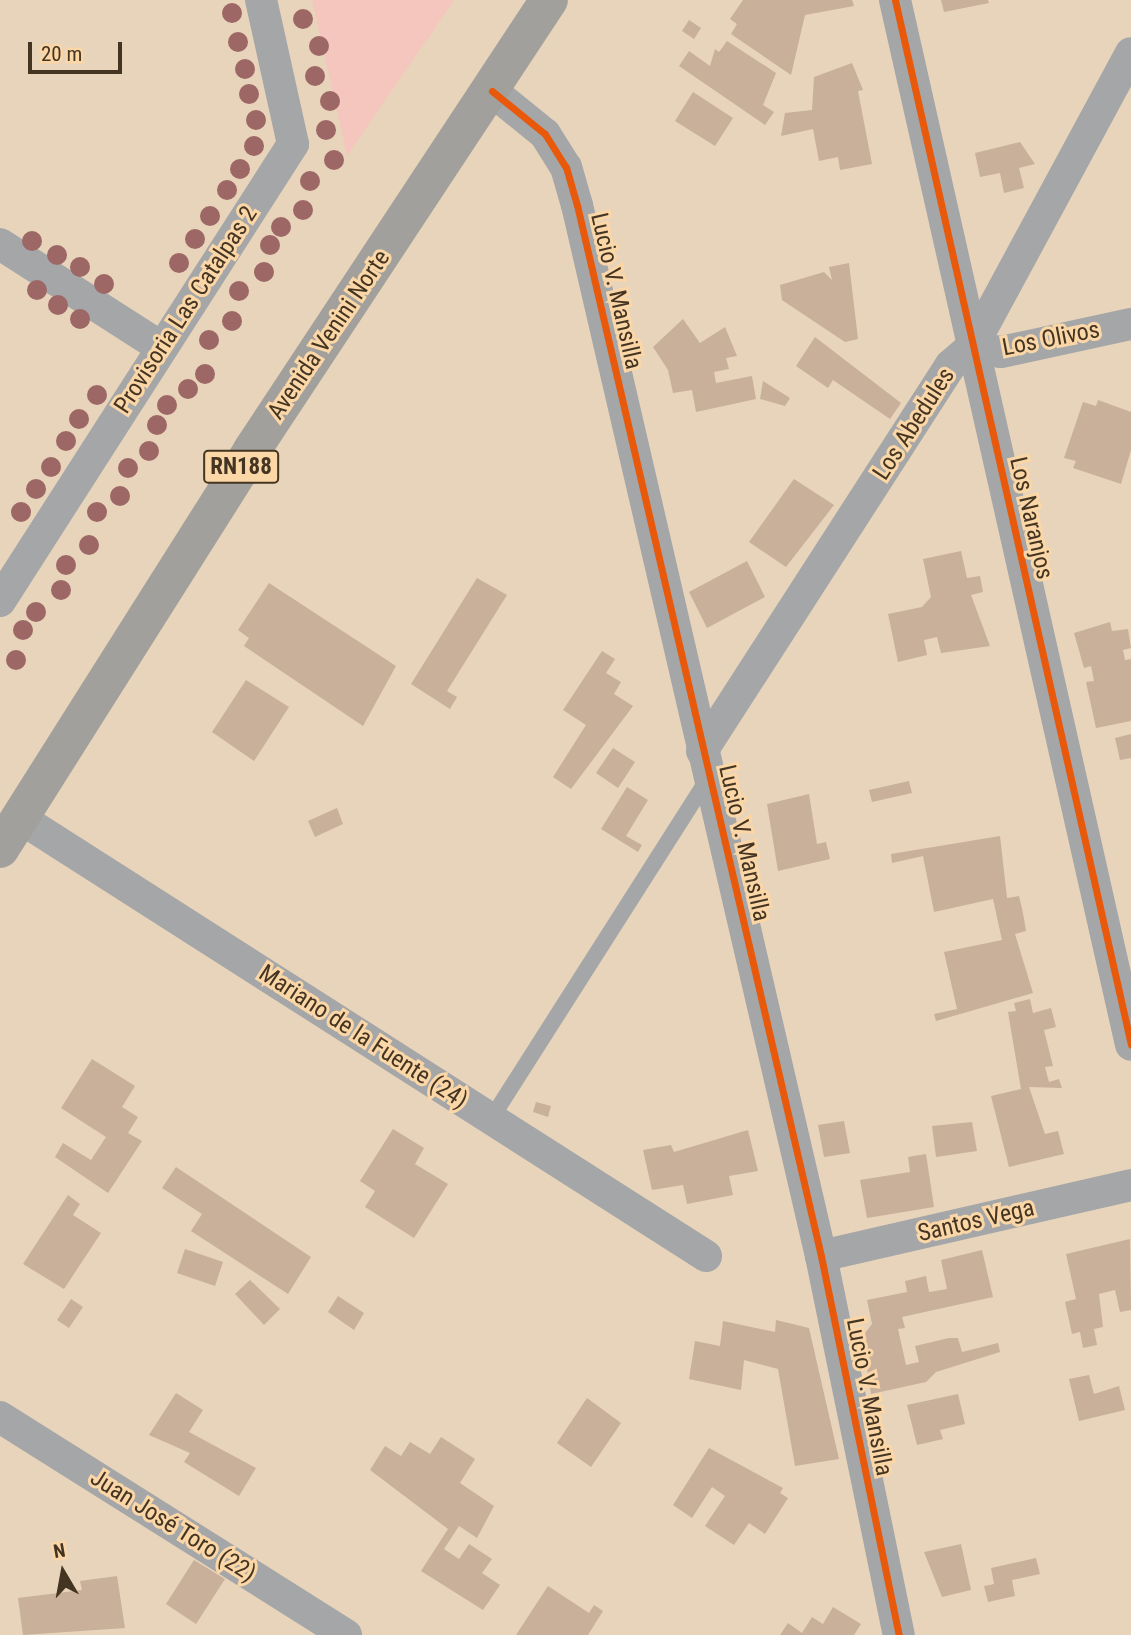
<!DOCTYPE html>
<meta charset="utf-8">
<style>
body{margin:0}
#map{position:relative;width:1131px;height:1635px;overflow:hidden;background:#e8d4ba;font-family:"Roboto Condensed",sans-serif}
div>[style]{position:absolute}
.green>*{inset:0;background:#f4c6bd}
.building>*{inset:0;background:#c8b09b}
.service>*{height:16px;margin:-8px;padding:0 8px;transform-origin:8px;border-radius:8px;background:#a4a6a8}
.minor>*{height:32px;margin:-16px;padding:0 16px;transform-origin:16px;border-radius:16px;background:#a4a6a8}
.trunk>*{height:38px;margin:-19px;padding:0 19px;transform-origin:19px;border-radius:19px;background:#a1a09c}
.cycleway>*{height:7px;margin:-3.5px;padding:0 3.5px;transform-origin:3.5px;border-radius:3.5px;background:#e8590c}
.trees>*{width:20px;height:20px;margin:-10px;border-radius:50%;background:#9d6766}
span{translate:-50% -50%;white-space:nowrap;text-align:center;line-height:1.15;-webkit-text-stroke:6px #fbd6a7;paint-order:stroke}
.shield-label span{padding:2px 5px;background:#fbd6a7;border:2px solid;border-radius:5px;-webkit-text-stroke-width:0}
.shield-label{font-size:23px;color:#443522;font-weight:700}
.street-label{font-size:24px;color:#443522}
.north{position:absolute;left:28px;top:1537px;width:70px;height:70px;-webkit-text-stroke:5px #fbd6a7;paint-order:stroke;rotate:350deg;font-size:19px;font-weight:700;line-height:28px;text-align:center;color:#443522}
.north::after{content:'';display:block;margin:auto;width:24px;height:32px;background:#443522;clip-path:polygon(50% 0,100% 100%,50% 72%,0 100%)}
.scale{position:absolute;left:28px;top:42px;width:94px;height:32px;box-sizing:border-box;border:4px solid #443522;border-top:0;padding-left:9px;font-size:21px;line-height:24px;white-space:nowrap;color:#443522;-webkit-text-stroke:5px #fbd6a7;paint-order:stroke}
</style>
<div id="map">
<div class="green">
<i style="clip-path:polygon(312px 0,454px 0,347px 156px)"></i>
</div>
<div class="building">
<i style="clip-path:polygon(743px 0,852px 0,854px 6px,805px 15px,791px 75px,731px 34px,737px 24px,730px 19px)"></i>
<i style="clip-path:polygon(941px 0,988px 0,989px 3px,944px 12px)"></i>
<i style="clip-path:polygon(689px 20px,701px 28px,694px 39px,682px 31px)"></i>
<i style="clip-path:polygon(727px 41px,776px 73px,763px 105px,774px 112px,765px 125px,679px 66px,689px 51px,710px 66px,715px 49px,719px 52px)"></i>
<i style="clip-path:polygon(852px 63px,863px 90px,858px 91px,872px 164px,840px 170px,838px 157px,819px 161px,813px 129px,781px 136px,785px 113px,812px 110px,814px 77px)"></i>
<i style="clip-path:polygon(693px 92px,733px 118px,715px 146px,675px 121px)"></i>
<i style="clip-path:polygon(1020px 142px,1035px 164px,1019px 168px,1024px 188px,1004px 193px,1000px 173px,980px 177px,975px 153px)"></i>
<i style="clip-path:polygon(849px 263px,858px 339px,845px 342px,782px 300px,780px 285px,824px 272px,832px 280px,829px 267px)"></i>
<i style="clip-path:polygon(683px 319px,700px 343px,725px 327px,737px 356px,726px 358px,729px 369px,714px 372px,716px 383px,752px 376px,756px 399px,696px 412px,692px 390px,673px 393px,668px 370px,653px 347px)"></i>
<i style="clip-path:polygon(815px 337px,901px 403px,890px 419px,833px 380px,828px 388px,796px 366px)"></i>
<i style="clip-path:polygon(763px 381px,790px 398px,785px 406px,760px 399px)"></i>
<i style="clip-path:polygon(1098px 400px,1131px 412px,1131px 450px,1121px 484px,1073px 468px,1076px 461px,1064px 458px,1083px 402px,1096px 406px)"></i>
<i style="clip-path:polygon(794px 479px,834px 505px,786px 567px,749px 542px)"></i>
<i style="clip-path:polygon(961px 551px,967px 578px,980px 576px,983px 592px,971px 595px,990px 646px,941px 653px,937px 637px,924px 640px,927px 655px,898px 662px,888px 614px,922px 607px,931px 597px,923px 559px)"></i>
<i style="clip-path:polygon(747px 561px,765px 597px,707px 628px,689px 592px)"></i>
<i style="clip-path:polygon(477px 578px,507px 595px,447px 691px,457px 697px,450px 709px,411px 684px)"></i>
<i style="clip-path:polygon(269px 583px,396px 666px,363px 726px,244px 646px,249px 638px,238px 630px)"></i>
<i style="clip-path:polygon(1110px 622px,1112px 631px,1128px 629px,1131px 648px,1123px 650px,1125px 660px,1131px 659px,1131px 721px,1096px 728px,1086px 682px,1094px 681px,1091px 666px,1084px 668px,1074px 633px)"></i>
<i style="clip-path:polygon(602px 651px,615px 659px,606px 673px,621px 682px,614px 694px,633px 706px,571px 789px,553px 777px,586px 725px,563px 710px)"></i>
<i style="clip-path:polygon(246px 680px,289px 707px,254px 761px,212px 732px)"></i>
<i style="clip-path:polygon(1131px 734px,1131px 758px,1120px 760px,1115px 738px)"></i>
<i style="clip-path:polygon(613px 748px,635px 762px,618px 788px,596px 773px)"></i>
<i style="clip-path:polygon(909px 781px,912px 793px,872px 802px,869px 790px)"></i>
<i style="clip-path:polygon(627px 787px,648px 800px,626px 836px,642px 845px,638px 852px,601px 829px)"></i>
<i style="clip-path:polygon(809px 794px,817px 844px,826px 842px,830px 859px,778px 871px,767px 804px)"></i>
<i style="clip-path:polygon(337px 808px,343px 824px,315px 837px,308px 821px)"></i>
<i style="clip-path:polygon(1000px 836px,1007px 898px,1019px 896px,1023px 913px,1026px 931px,1015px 934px,1033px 993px,936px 1021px,934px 1014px,957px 1009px,944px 952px,1002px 940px,993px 899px,934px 912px,923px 856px,892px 863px,891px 854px)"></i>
<i style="clip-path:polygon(1030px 999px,1033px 1013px,1051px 1008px,1056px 1027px,1044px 1030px,1053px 1066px,1045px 1067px,1049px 1082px,1059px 1079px,1062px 1088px,1029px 1087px,1045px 1134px,1058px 1131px,1064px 1154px,1009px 1167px,991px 1096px,1021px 1089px,1008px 1012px,1016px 1011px,1014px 1003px)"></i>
<i style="clip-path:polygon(92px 1059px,135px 1086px,122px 1107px,138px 1117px,128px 1133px,142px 1141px,108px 1193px,55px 1157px,63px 1143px,91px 1160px,106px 1137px,61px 1108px)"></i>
<i style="clip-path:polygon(536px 1102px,551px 1106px,548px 1117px,533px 1112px)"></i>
<i style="clip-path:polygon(844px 1121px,850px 1153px,824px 1157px,818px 1125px)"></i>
<i style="clip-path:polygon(972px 1122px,977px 1151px,936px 1157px,932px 1126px)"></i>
<i style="clip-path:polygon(393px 1129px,424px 1148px,415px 1164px,448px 1184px,414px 1238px,365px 1207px,375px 1191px,360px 1181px)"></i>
<i style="clip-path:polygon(748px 1130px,758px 1171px,729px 1176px,733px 1195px,687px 1204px,683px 1185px,652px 1190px,643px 1150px,671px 1145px,674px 1152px)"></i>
<i style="clip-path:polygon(926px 1154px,934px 1207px,867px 1218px,860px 1180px,910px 1172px,908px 1157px)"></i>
<i style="clip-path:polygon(176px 1167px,311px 1257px,288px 1294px,191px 1231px,202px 1214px,162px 1188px)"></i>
<i style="clip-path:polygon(68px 1195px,80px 1204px,73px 1215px,101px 1233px,64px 1289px,23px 1264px)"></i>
<i style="clip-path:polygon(1130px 1239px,1131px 1310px,1120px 1312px,1115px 1290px,1099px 1294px,1103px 1327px,1094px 1329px,1097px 1345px,1083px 1348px,1080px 1332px,1072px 1334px,1065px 1302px,1076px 1299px,1066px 1254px)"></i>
<i style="clip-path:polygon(185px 1249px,223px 1262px,215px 1286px,177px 1273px)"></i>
<i style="clip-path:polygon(982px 1250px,993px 1297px,902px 1317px,905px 1328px,898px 1329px,906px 1365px,919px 1362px,915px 1346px,949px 1338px,958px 1338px,962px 1352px,998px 1343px,1000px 1352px,936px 1372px,926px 1382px,871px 1394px,862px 1337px,872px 1324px,867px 1300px,907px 1292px,905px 1281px,926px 1276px,929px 1292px,947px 1289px,941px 1260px)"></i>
<i style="clip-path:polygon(250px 1280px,280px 1309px,264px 1325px,235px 1294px)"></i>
<i style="clip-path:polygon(338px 1296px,364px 1313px,354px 1330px,328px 1312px)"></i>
<i style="clip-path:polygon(71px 1299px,83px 1307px,69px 1328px,57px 1320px)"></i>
<i style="clip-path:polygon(776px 1320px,809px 1328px,839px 1459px,795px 1466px,778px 1369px,744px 1360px,741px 1390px,689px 1379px,695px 1341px,720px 1346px,723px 1321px,775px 1332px)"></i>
<i style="clip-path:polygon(1089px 1375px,1094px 1394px,1119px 1386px,1125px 1410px,1079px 1421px,1069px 1379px)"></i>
<i style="clip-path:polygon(176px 1393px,203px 1410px,189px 1432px,256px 1468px,239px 1496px,184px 1462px,190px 1453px,149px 1435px)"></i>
<i style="clip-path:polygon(958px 1394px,965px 1424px,940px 1430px,943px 1439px,917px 1445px,907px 1405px)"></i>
<i style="clip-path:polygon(587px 1398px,621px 1423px,591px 1467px,557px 1443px)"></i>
<i style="clip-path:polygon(441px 1437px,475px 1459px,460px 1483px,494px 1506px,477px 1538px,459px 1526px,444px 1549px,459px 1559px,469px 1544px,492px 1559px,482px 1573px,500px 1585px,483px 1610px,421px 1571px,448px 1529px,370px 1470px,385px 1446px,401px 1456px,410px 1442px,430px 1454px)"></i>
<i style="clip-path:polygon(709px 1448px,783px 1488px,780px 1493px,788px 1498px,765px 1534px,749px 1523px,734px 1545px,705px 1526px,725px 1496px,712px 1487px,692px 1518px,673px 1505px)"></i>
<i style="clip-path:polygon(961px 1544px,971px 1590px,942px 1597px,924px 1552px)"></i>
<i style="clip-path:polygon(1036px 1558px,1040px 1574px,1012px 1580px,1015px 1596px,988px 1602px,984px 1586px,994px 1584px,991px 1568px)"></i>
<i style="clip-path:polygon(194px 1560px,225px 1579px,196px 1624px,166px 1604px)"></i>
<i style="clip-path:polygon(117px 1576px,125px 1628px,23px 1635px,18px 1598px,82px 1590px,80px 1581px)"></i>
<i style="clip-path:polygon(548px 1586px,589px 1613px,594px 1605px,603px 1611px,588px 1635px,516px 1635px)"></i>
<i style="clip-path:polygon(833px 1607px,861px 1624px,854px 1635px,780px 1635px,788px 1623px,802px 1633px,812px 1617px,823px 1624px)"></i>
</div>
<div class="service">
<i style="left:491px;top:1119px;width:404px;rotate:-57.5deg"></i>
</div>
<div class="minor">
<i style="left:895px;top:0;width:1071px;rotate:77.27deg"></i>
<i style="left:492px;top:91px;width:68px;rotate:39.1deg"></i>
<i style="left:545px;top:134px;width:39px;rotate:58deg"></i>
<i style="left:566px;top:167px;width:40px;rotate:74deg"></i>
<i style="left:577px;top:205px;width:1079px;rotate:76.93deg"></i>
<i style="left:821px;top:1256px;width:387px;rotate:78.4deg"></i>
<i style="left:0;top:244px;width:191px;rotate:32.6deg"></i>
<i style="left:972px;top:347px;width:29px;rotate:10deg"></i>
<i style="left:1001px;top:352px;width:133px;rotate:-12.2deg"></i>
<i style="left:0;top:601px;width:543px;rotate:-57.33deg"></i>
<i style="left:293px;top:144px;width:148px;rotate:-102.5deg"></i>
<i style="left:702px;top:751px;width:459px;rotate:-57.2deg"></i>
<i style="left:951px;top:365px;width:28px;rotate:-41deg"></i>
<i style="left:972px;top:347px;width:334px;rotate:-61.6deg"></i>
<i style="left:20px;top:818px;width:814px;rotate:32.56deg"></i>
<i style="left:821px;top:1256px;width:318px;rotate:-12.9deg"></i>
<i style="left:0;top:1417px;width:409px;rotate:32.2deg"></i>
</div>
<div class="trunk">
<i style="left:0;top:849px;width:472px;rotate:-57.7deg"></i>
<i style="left:252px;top:450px;width:539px;rotate:-56.58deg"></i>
</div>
<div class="cycleway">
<i style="left:895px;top:0;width:1071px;rotate:77.27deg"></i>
<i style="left:492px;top:91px;width:68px;rotate:39.1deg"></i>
<i style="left:545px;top:134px;width:39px;rotate:58deg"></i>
<i style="left:566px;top:167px;width:40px;rotate:74deg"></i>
<i style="left:577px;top:205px;width:1079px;rotate:76.93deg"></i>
<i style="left:821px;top:1256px;width:387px;rotate:78.4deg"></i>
</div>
<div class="trees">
<i style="left:232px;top:13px"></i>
<i style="left:303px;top:19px"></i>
<i style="left:238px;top:42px"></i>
<i style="left:319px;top:46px"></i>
<i style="left:245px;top:69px"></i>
<i style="left:315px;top:76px"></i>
<i style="left:249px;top:94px"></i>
<i style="left:330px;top:101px"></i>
<i style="left:256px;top:120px"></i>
<i style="left:326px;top:130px"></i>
<i style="left:254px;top:146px"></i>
<i style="left:334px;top:160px"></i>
<i style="left:240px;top:169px"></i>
<i style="left:310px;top:181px"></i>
<i style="left:227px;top:190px"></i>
<i style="left:303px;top:210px"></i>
<i style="left:210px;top:216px"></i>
<i style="left:281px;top:227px"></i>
<i style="left:195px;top:239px"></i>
<i style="left:32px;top:241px"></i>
<i style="left:270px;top:245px"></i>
<i style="left:57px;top:255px"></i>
<i style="left:179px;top:263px"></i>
<i style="left:80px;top:267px"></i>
<i style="left:264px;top:272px"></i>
<i style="left:104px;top:284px"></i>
<i style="left:37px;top:290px"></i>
<i style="left:239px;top:291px"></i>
<i style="left:58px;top:305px"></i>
<i style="left:80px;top:319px"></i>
<i style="left:232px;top:321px"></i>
<i style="left:209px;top:340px"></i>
<i style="left:205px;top:374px"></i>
<i style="left:188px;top:389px"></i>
<i style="left:97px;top:395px"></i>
<i style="left:167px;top:405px"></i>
<i style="left:79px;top:419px"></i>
<i style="left:157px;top:425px"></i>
<i style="left:66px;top:441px"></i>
<i style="left:149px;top:451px"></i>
<i style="left:51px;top:467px"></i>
<i style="left:128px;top:468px"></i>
<i style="left:36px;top:489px"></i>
<i style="left:120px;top:496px"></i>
<i style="left:21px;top:512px"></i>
<i style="left:97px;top:512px"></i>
<i style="left:89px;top:545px"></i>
<i style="left:66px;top:565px"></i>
<i style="left:61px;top:590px"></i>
<i style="left:36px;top:612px"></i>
<i style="left:23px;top:630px"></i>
<i style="left:16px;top:660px"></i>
</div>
<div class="shield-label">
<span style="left:241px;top:467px">RN188</span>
</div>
<div class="street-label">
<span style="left:616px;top:291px;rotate:77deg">Lucio V. Mansilla</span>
<span style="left:186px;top:310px;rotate:-57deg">Provisoria Las Catalpas 2</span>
<span style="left:329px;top:335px;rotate:-56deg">Avenida Venini Norte</span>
<span style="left:1051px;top:339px;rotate:-11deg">Los Olivos</span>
<span style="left:914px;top:424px;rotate:-57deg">Los Abedules</span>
<span style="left:1031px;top:518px;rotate:77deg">Los Naranjos</span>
<span style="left:744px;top:843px;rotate:77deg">Lucio V. Mansilla</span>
<span style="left:363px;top:1037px;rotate:33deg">Mariano de la Fuente (24)</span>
<span style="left:976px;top:1221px;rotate:-13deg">Santos Vega</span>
<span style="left:869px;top:1397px;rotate:79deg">Lucio V. Mansilla</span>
<span style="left:173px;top:1526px;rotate:32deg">Juan José Toro (22)</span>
</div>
<div class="north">N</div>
<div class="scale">20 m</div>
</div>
